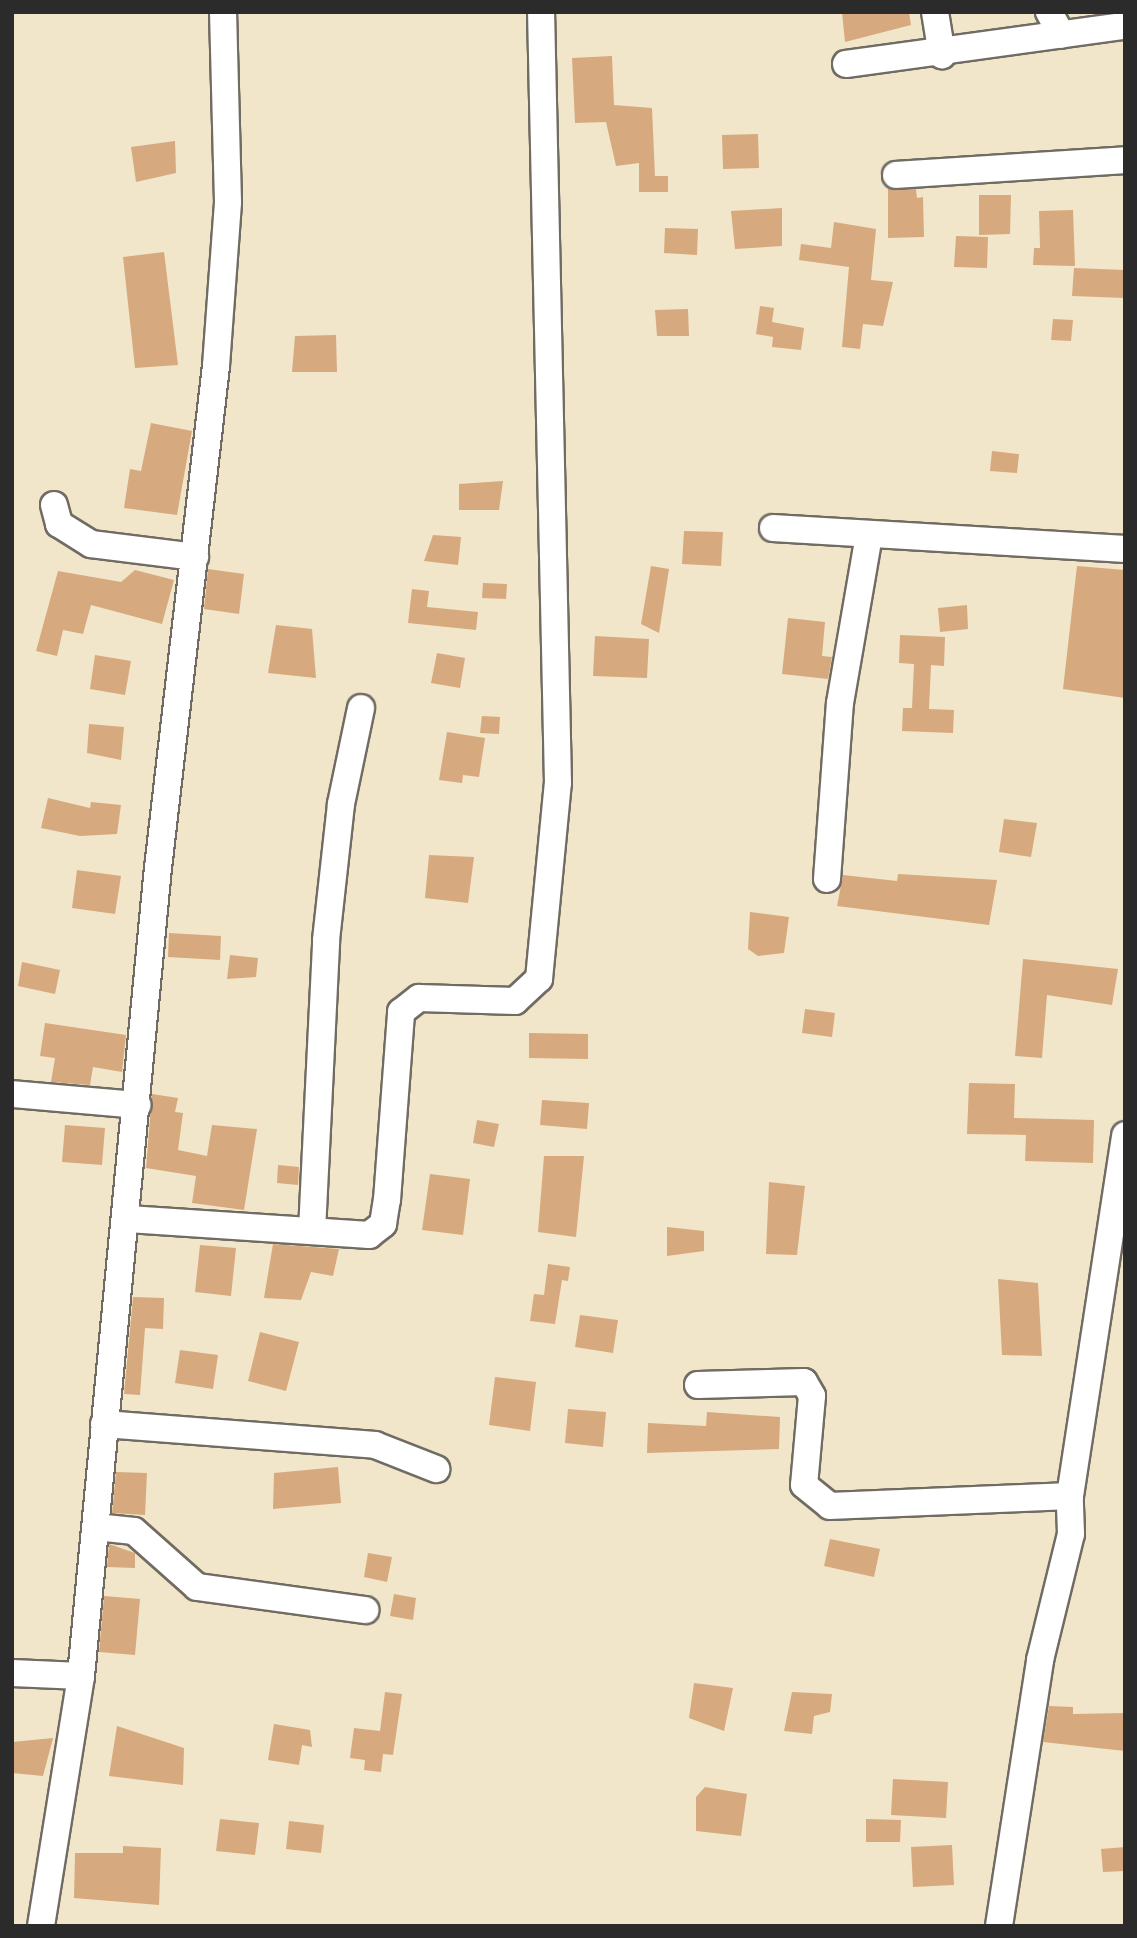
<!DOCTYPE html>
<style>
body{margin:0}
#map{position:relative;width:1137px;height:1938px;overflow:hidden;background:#f2e6ca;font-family:Itim,sans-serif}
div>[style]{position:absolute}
.building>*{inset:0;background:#d7a97e}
.roads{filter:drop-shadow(2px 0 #716c63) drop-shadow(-2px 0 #716c63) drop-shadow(0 2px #716c63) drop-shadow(0 -2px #716c63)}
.minor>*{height:26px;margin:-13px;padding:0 13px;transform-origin:13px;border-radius:13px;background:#fff}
span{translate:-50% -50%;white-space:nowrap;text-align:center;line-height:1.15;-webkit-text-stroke:6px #fcf5e5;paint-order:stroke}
.frame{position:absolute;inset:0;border:14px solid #2b2b2b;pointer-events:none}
</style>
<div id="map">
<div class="building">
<i style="clip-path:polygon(842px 12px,909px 12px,911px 25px,845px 42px)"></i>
<i style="clip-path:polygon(612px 56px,614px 105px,652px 108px,655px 176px,668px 176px,668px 192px,639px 192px,639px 163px,616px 166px,606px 122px,575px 123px,572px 58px)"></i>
<i style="clip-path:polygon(758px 134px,759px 168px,723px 169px,722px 135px)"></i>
<i style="clip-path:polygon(175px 141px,176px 173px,136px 182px,131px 147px)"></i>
<i style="clip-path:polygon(888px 188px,916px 189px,917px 198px,923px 197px,924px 237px,888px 238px)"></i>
<i style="clip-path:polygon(979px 195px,1011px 195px,1010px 234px,979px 235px)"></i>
<i style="clip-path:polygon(782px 208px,782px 246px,735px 249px,731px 211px)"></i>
<i style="clip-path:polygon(1073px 210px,1075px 266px,1033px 265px,1034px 248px,1040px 248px,1039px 211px)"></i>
<i style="clip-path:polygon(834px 222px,876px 229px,871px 280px,893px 282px,883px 326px,863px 324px,860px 349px,842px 347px,849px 267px,799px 260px,801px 244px,831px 248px)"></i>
<i style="clip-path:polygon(665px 228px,698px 229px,697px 255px,664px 253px)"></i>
<i style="clip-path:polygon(956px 236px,988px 237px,987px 268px,954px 267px)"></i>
<i style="clip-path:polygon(164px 252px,178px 365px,135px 368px,123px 257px)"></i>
<i style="clip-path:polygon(1074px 268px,1125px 270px,1125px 298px,1072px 296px)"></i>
<i style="clip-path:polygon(760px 306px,774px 308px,772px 322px,804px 328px,801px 350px,772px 347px,773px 337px,756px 334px)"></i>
<i style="clip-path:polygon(688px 309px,689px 336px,657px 336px,655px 310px)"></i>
<i style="clip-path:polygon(1053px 319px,1073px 320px,1071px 341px,1051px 340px)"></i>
<i style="clip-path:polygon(336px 335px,337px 372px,292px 372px,295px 336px)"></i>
<i style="clip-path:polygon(151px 423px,192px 431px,177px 515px,124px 508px,130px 469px,141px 471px)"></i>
<i style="clip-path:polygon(992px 451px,1019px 454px,1017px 473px,990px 471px)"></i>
<i style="clip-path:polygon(503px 481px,499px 510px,459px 510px,459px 484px)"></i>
<i style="clip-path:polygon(684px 531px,723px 532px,721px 566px,682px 564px)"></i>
<i style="clip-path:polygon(433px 535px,461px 537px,458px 565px,424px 561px)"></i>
<i style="clip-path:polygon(651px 566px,669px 569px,659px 633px,641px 624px)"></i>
<i style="clip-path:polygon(1077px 566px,1125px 570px,1125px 698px,1063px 689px)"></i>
<i style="clip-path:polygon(208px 569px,244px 574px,239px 614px,204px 609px)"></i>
<i style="clip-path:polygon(135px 570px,174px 580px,162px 624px,91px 605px,83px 634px,63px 630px,57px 656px,36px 651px,58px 571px,121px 582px)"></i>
<i style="clip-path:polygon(483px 583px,507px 584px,506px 599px,482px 598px)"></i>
<i style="clip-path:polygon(412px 589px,429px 591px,427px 607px,478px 612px,476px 630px,408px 623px)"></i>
<i style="clip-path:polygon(967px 605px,968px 629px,940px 632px,938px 608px)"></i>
<i style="clip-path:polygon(788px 618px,825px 622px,822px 656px,832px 657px,828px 679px,782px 674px)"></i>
<i style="clip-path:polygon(276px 625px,312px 629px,316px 678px,268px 673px)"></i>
<i style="clip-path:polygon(900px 635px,945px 637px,944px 666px,931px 665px,929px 709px,954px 710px,953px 733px,902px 731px,903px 708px,912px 708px,914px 664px,899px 663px)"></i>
<i style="clip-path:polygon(595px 636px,649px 639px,647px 678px,593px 676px)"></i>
<i style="clip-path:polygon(437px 653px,465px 658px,460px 688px,431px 683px)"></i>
<i style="clip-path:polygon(95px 655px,131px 661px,125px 695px,90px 689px)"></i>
<i style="clip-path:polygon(482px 716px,500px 717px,499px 734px,480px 733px)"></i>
<i style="clip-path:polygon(89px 724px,124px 727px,121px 760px,87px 753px)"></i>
<i style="clip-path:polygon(447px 732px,485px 738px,479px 777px,463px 775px,462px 783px,439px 780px)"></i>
<i style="clip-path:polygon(48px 798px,90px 808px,91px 802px,121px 805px,117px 834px,80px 836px,41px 828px)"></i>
<i style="clip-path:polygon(1004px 819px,1037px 823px,1031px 857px,999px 852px)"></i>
<i style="clip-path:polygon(429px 855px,474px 857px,468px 903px,425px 898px)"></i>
<i style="clip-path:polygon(77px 870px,121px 876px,115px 914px,72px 908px)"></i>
<i style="clip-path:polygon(898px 874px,997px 880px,989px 925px,837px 906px,843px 875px,897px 881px)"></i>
<i style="clip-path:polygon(750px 912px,789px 917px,784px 953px,758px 956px,748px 949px)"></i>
<i style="clip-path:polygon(169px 933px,221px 936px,220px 960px,168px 957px)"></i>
<i style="clip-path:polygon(230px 955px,258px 958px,256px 977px,227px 979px)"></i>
<i style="clip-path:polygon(1023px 959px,1118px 969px,1112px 1005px,1047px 995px,1042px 1058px,1015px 1056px)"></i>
<i style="clip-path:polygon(22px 962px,60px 970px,55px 994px,18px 986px)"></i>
<i style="clip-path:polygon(805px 1009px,835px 1013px,832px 1037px,802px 1033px)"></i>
<i style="clip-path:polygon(45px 1023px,126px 1035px,122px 1072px,93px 1067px,90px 1085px,51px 1082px,55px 1058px,40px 1056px)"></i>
<i style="clip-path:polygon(529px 1033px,588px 1034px,588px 1059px,529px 1058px)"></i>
<i style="clip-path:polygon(969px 1083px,1015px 1084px,1014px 1118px,1094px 1120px,1093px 1163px,1025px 1161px,1026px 1135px,967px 1134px)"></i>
<i style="clip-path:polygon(152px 1094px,178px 1098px,175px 1112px,183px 1113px,178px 1150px,207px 1156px,212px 1125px,257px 1129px,244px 1210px,192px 1203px,196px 1176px,146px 1168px)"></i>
<i style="clip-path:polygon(542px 1100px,589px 1103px,587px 1129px,540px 1125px)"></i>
<i style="clip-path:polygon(477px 1120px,499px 1124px,494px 1147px,473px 1143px)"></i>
<i style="clip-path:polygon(65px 1125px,105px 1128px,102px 1165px,62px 1162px)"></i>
<i style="clip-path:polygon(544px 1156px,584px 1156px,576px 1237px,538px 1232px)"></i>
<i style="clip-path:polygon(278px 1165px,299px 1167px,298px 1185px,277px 1183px)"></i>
<i style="clip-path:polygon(430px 1174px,470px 1179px,463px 1235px,422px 1230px)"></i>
<i style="clip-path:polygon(769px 1182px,805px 1186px,797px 1255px,766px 1254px)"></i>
<i style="clip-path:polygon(667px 1227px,704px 1231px,704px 1251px,667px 1256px)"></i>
<i style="clip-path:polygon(273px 1244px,339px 1249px,333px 1276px,311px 1272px,301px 1300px,264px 1298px)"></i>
<i style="clip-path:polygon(200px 1245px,236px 1248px,231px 1296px,195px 1292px)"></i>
<i style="clip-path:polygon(548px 1264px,570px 1267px,568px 1281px,562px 1280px,555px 1324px,530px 1321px,534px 1294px,544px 1295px)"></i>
<i style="clip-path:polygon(998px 1279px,1038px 1283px,1042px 1356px,1002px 1355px)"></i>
<i style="clip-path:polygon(133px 1297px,164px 1298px,163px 1329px,145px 1328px,140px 1395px,124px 1394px)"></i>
<i style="clip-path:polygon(580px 1315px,618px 1320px,613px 1353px,575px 1347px)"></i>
<i style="clip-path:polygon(260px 1332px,299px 1342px,286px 1391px,248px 1381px)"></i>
<i style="clip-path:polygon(180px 1350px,218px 1355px,213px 1389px,175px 1383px)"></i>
<i style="clip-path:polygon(495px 1377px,536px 1382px,530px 1431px,489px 1425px)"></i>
<i style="clip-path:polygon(568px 1409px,606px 1412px,603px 1447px,565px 1443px)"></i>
<i style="clip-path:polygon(707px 1412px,780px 1417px,779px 1449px,647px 1453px,648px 1423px,706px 1426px)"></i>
<i style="clip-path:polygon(338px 1467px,341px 1503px,273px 1509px,274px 1473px)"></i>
<i style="clip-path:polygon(116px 1472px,147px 1473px,145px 1515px,112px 1513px)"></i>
<i style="clip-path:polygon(830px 1539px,880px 1549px,874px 1577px,824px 1566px)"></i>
<i style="clip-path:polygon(109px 1544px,135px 1553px,135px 1568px,107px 1567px)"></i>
<i style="clip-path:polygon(368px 1553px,392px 1557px,387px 1582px,364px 1577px)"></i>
<i style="clip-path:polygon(394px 1594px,416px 1598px,413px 1620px,390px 1616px)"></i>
<i style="clip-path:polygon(104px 1596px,140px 1599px,135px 1655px,99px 1652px)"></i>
<i style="clip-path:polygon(694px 1683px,733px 1688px,724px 1731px,689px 1718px)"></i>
<i style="clip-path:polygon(385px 1692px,402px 1694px,393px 1755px,383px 1754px,381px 1772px,364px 1770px,365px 1760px,350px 1758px,354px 1728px,380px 1731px)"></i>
<i style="clip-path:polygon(792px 1692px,832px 1694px,830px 1712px,814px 1716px,812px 1734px,784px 1731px)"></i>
<i style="clip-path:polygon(1049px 1706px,1073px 1707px,1073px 1714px,1125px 1713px,1125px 1751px,1043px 1742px)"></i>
<i style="clip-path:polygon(274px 1724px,310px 1730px,312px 1747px,302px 1745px,299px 1765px,268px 1760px)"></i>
<i style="clip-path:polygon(117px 1726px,184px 1748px,183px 1785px,109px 1776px)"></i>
<i style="clip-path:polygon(53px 1738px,43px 1776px,12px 1773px,12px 1742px)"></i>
<i style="clip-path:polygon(893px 1779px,948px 1782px,946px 1818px,891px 1815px)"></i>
<i style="clip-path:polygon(705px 1787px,747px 1794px,741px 1836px,696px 1831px,696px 1797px)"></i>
<i style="clip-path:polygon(220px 1819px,259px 1823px,255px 1855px,216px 1851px)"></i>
<i style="clip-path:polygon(866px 1819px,901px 1820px,900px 1842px,866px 1842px)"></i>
<i style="clip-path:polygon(289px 1821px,324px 1825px,321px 1853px,286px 1849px)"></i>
<i style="clip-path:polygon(952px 1845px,954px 1885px,913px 1887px,911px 1847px)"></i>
<i style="clip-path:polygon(123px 1846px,161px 1848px,159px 1905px,74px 1898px,75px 1853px,123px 1853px)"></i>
<i style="clip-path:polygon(1125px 1847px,1125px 1871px,1103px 1872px,1101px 1849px)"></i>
</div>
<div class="roads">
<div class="minor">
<i style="left:935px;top:12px;width:44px;rotate:80.8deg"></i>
<i style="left:1049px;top:12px;width:26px;rotate:61deg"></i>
<i style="left:846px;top:64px;width:282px;rotate:-7.8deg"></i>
<i style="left:896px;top:175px;width:229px;rotate:-3.7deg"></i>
<i style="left:54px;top:505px;width:20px;rotate:75deg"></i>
<i style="left:59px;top:524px;width:38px;rotate:32deg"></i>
<i style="left:91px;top:544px;width:105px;rotate:7.1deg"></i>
<i style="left:773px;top:528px;width:353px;rotate:3.4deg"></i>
<i style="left:827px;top:879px;width:176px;rotate:-85.8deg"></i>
<i style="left:840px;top:703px;width:170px;rotate:-80.2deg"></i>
<i style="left:12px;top:1094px;width:126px;rotate:5deg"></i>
<i style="left:128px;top:1219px;width:242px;rotate:3.8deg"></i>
<i style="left:369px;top:1235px;width:18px;rotate:-38deg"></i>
<i style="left:383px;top:1224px;width:24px;rotate:-81deg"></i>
<i style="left:387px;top:1200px;width:189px;rotate:-85.7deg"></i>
<i style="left:401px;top:1012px;width:23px;rotate:-38deg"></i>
<i style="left:419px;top:998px;width:96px;rotate:1.8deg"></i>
<i style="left:515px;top:1001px;width:33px;rotate:-43deg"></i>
<i style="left:539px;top:979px;width:197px;rotate:-84.5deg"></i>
<i style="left:558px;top:783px;width:771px;rotate:-91.26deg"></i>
<i style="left:312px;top:1231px;width:291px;rotate:-87.2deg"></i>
<i style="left:326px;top:940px;width:137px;rotate:-83.7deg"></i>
<i style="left:341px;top:804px;width:98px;rotate:-78.2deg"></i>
<i style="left:698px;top:1385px;width:106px;rotate:-1.6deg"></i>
<i style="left:804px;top:1382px;width:16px;rotate:60deg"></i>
<i style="left:812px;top:1396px;width:89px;rotate:95.1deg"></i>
<i style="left:804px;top:1485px;width:33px;rotate:39deg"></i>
<i style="left:830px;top:1506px;width:240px;rotate:-2.4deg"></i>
<i style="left:104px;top:1424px;width:272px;rotate:4.4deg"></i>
<i style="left:375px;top:1445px;width:66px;rotate:21.5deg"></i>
<i style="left:96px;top:1527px;width:38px;rotate:6deg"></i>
<i style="left:134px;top:1531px;width:84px;rotate:41.6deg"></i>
<i style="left:197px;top:1587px;width:170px;rotate:7.8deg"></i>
<i style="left:12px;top:1673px;width:69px;rotate:2.5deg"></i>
<i style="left:41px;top:1926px;width:253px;rotate:-80.9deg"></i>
<i style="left:81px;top:1676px;width:812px;rotate:-84.56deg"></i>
<i style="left:158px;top:868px;width:505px;rotate:-83.41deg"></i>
<i style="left:216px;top:366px;width:164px;rotate:-85.8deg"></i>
<i style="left:228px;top:202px;width:190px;rotate:-91.5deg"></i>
<i style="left:999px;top:1926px;width:269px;rotate:-81.2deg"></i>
<i style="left:1040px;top:1660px;width:130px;rotate:-76.2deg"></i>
<i style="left:1071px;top:1534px;width:38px;rotate:-92deg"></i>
<i style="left:1070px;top:1496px;width:365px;rotate:-81.3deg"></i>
</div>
</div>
<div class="frame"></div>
</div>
